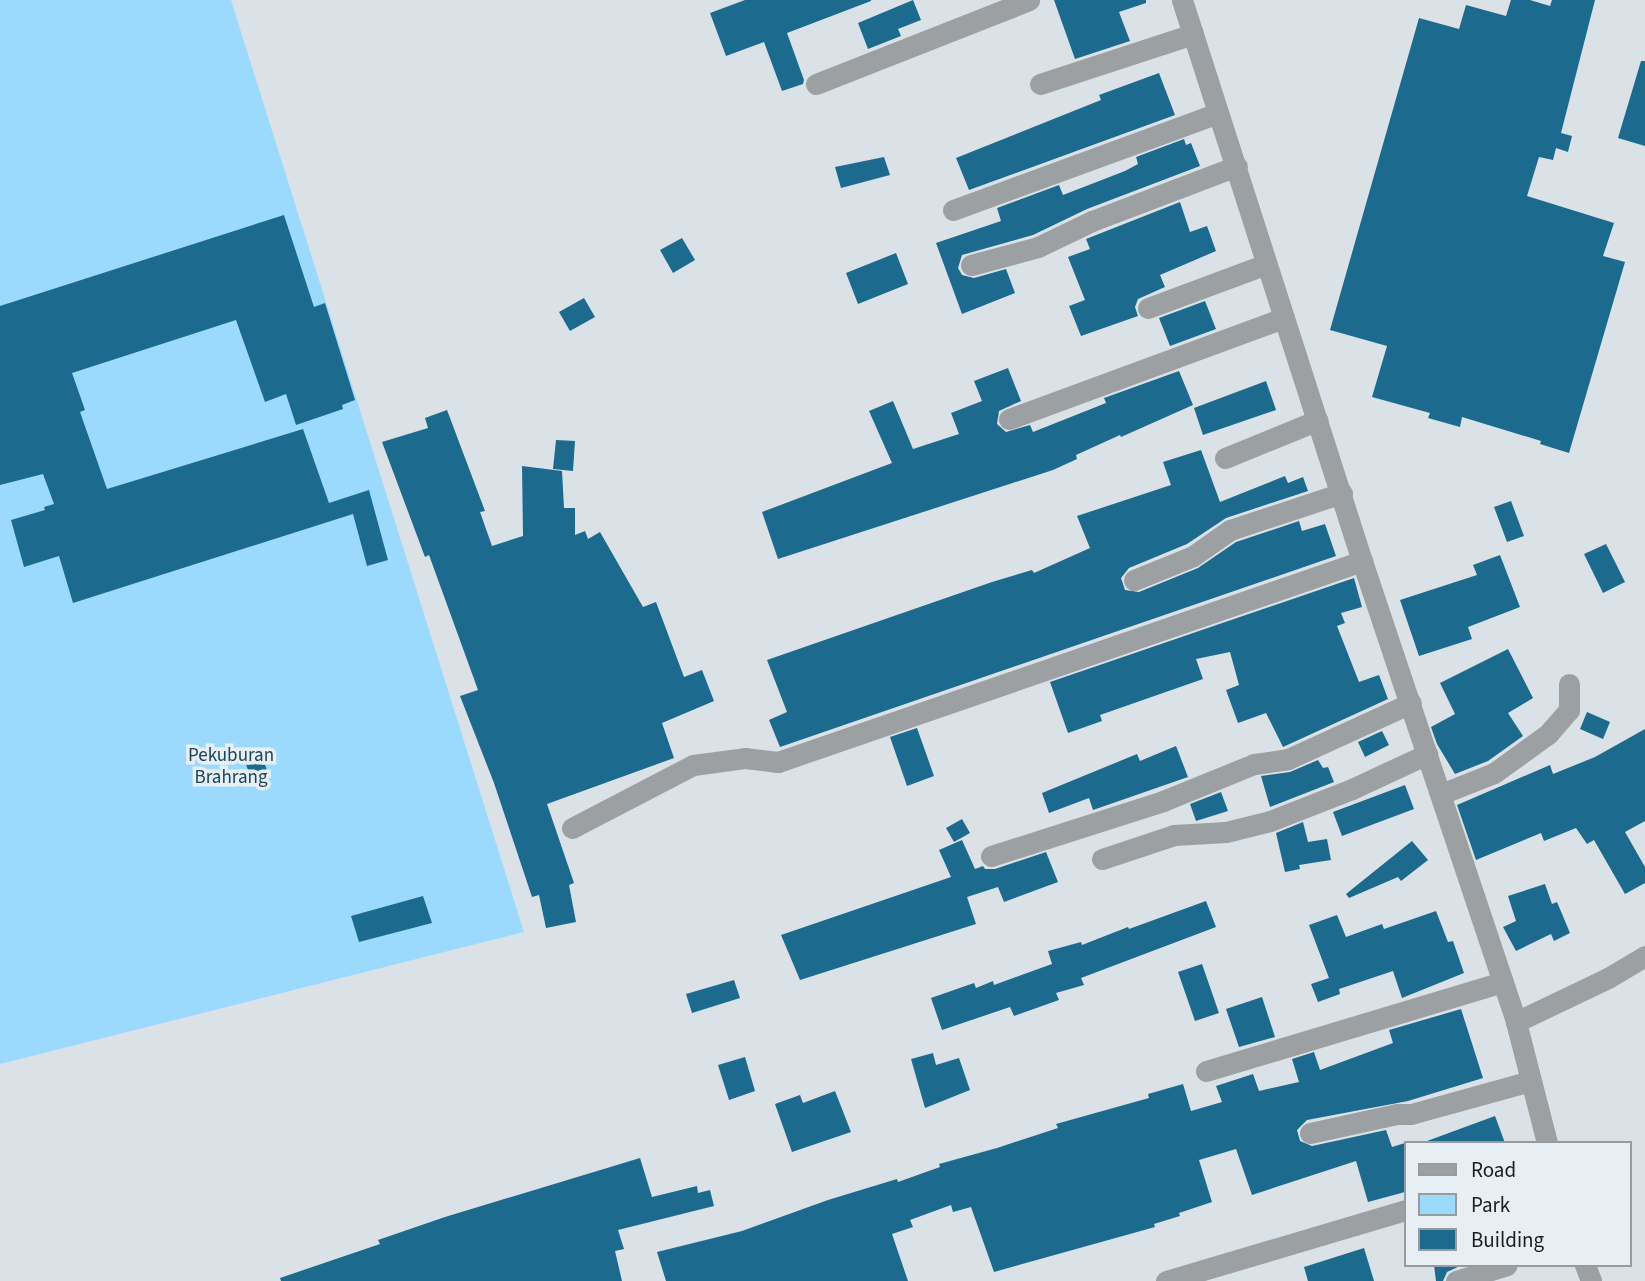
<!DOCTYPE html>
<style>
body{margin:0}
#map{position:relative;width:1645px;height:1281px;overflow:hidden;background:#dae2e7;font-family:"Source Sans 3",sans-serif}
div>[style]{position:absolute}
.green>*{inset:0;background:#9cdafd}
.building>*{inset:0;background:#1c6a8e}
.street>*{height:21px;margin:-10.5px;padding:0 10.5px;transform-origin:10.5px;border-radius:10.5px;background:#9ca0a2}
span{translate:-50% -50%;white-space:nowrap;text-align:center;line-height:1.15;-webkit-text-stroke:7px #e7eff4;paint-order:stroke}
.park-label{font-size:19px;color:#1b4459}
.legend{position:absolute;left:1404px;top:1141px;width:228px;height:126px;box-sizing:border-box;background:#e7eff4;border:2px solid #959b9e;margin:0;padding:9px 12px;list-style:none;font-size:21px;color:#1a1d1e}
.legend li{display:flex;align-items:center;gap:14px;height:35px}
.legend b{width:35px;border:2px solid #959b9e}
</style>
<div id="map">
<div class="green">
<i style="clip-path:polygon(0 0,231px 0,524px 932px,0 1064px)"></i>
</div>
<div class="building">
<i style="clip-path:polygon(745px 0,871px 0,871px 1px,787px 33px,804px 80px,803px 84px,782px 91px,764px 42px,726px 56px,710px 13px)"></i>
<i style="clip-path:polygon(913px 0,921px 20px,898px 29px,901px 36px,868px 49px,858px 23px)"></i>
<i style="clip-path:polygon(1054px 0,1146px 0,1146px 3px,1119px 12px,1130px 41px,1075px 59px)"></i>
<i style="clip-path:polygon(1511px 0,1530px 0,1550px 6px,1552px 0,1595px 0,1561px 133px,1572px 136px,1568px 152px,1556px 148px,1553px 160px,1539px 157px,1527px 196px,1614px 223px,1603px 256px,1625px 262px,1569px 453px,1540px 444px,1541px 441px,1462px 417px,1460px 427px,1428px 418px,1430px 413px,1372px 397px,1387px 346px,1330px 330px,1419px 18px,1459px 29px,1466px 5px,1506px 16px)"></i>
<i style="clip-path:polygon(1641px 61px,1645px 61px,1645px 146px,1618px 138px)"></i>
<i style="clip-path:polygon(1159px 73px,1175px 115px,969px 190px,956px 158px,1101px 100px,1099px 95px)"></i>
<i style="clip-path:polygon(1184px 139px,1186px 145px,1191px 143px,1200px 166px,1087px 209px,1033px 235px,962px 255px,958px 268px,962px 275px,974px 278px,1006px 269px,1015px 293px,962px 314px,936px 243px,1001px 221px,997px 208px,1059px 185px,1063px 195px,1125px 171px,1138px 164px,1136px 157px)"></i>
<i style="clip-path:polygon(884px 157px,890px 175px,841px 188px,835px 167px)"></i>
<i style="clip-path:polygon(1180px 202px,1190px 232px,1207px 226px,1216px 251px,1160px 275px,1165px 287px,1138px 299px,1135px 307px,1138px 316px,1081px 336px,1069px 306px,1085px 300px,1068px 257px,1090px 249px,1086px 239px)"></i>
<i style="clip-path:polygon(284px 215px,314px 307px,325px 303px,355px 400px,342px 405px,343px 409px,296px 425px,286px 394px,265px 402px,236px 320px,72px 373px,85px 410px,80px 412px,107px 489px,303px 429px,329px 503px,369px 490px,388px 560px,367px 566px,353px 514px,73px 603px,59px 556px,24px 567px,11px 520px,45px 510px,44px 507px,54px 504px,43px 474px,0 485px,0 306px)"></i>
<i style="clip-path:polygon(682px 238px,695px 260px,673px 273px,660px 250px)"></i>
<i style="clip-path:polygon(896px 253px,908px 284px,858px 304px,846px 273px)"></i>
<i style="clip-path:polygon(584px 298px,595px 317px,570px 331px,559px 312px)"></i>
<i style="clip-path:polygon(1205px 301px,1216px 329px,1170px 346px,1159px 318px)"></i>
<i style="clip-path:polygon(1008px 368px,1021px 401px,999px 411px,997px 424px,1006px 432px,1030px 425px,1033px 432px,1106px 403px,1104px 398px,1179px 371px,1193px 405px,1121px 437px,1120px 435px,1076px 455px,1077px 459px,1053px 470px,778px 559px,762px 512px,892px 463px,869px 411px,893px 401px,913px 449px,959px 434px,951px 413px,982px 401px,974px 381px)"></i>
<i style="clip-path:polygon(1266px 381px,1276px 410px,1203px 435px,1194px 408px)"></i>
<i style="clip-path:polygon(447px 410px,485px 511px,480px 512px,492px 546px,523px 536px,522px 466px,562px 471px,564px 508px,575px 508px,575px 535px,585px 531px,588px 539px,600px 532px,643px 607px,656px 602px,684px 677px,702px 670px,714px 701px,662px 723px,674px 758px,547px 804px,574px 883px,569px 885px,576px 922px,546px 928px,539px 895px,532px 897px,494px 783px,460px 696px,478px 690px,429px 555px,425px 557px,382px 442px,428px 428px,425px 418px)"></i>
<i style="clip-path:polygon(556px 440px,575px 441px,573px 471px,553px 469px)"></i>
<i style="clip-path:polygon(1201px 450px,1220px 502px,1285px 476px,1288px 483px,1303px 477px,1308px 491px,1226px 518px,1187px 544px,1129px 568px,1121px 578px,1125px 590px,1139px 592px,1198px 568px,1236px 542px,1299px 521px,1302px 531px,1325px 524px,1336px 556px,780px 747px,769px 720px,787px 712px,767px 660px,992px 582px,1032px 570px,1034px 573px,1090px 548px,1077px 516px,1171px 485px,1163px 462px)"></i>
<i style="clip-path:polygon(1511px 501px,1524px 536px,1507px 542px,1494px 507px)"></i>
<i style="clip-path:polygon(1606px 544px,1625px 582px,1603px 593px,1584px 554px)"></i>
<i style="clip-path:polygon(1500px 555px,1520px 607px,1468px 627px,1472px 639px,1419px 656px,1400px 600px,1477px 575px,1473px 565px)"></i>
<i style="clip-path:polygon(1354px 578px,1362px 607px,1341px 613px,1345px 623px,1337px 626px,1359px 682px,1379px 675px,1388px 699px,1283px 747px,1266px 713px,1238px 723px,1226px 690px,1239px 685px,1230px 652px,1196px 659px,1203px 679px,1100px 715px,1102px 721px,1068px 733px,1050px 682px)"></i>
<i style="clip-path:polygon(1508px 649px,1533px 698px,1508px 713px,1523px 736px,1488px 761px,1455px 774px,1437px 744px,1431px 727px,1455px 714px,1440px 683px)"></i>
<i style="clip-path:polygon(1587px 712px,1610px 722px,1603px 739px,1580px 729px)"></i>
<i style="clip-path:polygon(917px 728px,934px 776px,907px 786px,890px 737px)"></i>
<i style="clip-path:polygon(1645px 729px,1645px 821px,1625px 832px,1645px 867px,1645px 883px,1625px 894px,1594px 840px,1587px 844px,1576px 828px,1544px 841px,1541px 833px,1476px 860px,1457px 805px,1550px 765px,1553px 774px,1595px 757px)"></i>
<i style="clip-path:polygon(1382px 731px,1389px 745px,1365px 757px,1358px 742px)"></i>
<i style="clip-path:polygon(1176px 746px,1188px 777px,1093px 810px,1089px 798px,1049px 813px,1042px 793px,1137px 754px,1140px 761px)"></i>
<i style="clip-path:polygon(262px 755px,269px 777px,252px 782px,245px 761px)"></i>
<i style="clip-path:polygon(1318px 760px,1323px 768px,1328px 767px,1334px 782px,1270px 807px,1261px 776px,1290px 772px)"></i>
<i style="clip-path:polygon(1405px 785px,1414px 809px,1342px 836px,1333px 812px)"></i>
<i style="clip-path:polygon(1221px 792px,1228px 811px,1196px 821px,1190px 804px)"></i>
<i style="clip-path:polygon(962px 819px,970px 833px,954px 842px,946px 828px)"></i>
<i style="clip-path:polygon(1303px 822px,1308px 842px,1327px 839px,1331px 860px,1299px 865px,1300px 869px,1285px 872px,1276px 833px)"></i>
<i style="clip-path:polygon(962px 840px,975px 869px,983px 866px,985px 869px,995px 869px,1046px 852px,1058px 882px,1004px 902px,998px 887px,967px 897px,976px 924px,800px 980px,781px 935px,951px 877px,939px 850px)"></i>
<i style="clip-path:polygon(1412px 841px,1428px 860px,1401px 881px,1398px 877px,1349px 898px,1346px 894px)"></i>
<i style="clip-path:polygon(1545px 884px,1552px 904px,1557px 902px,1570px 933px,1554px 941px,1551px 934px,1516px 951px,1503px 927px,1516px 921px,1508px 896px)"></i>
<i style="clip-path:polygon(423px 896px,432px 923px,359px 942px,351px 916px)"></i>
<i style="clip-path:polygon(1206px 901px,1216px 927px,1081px 978px,1084px 985px,1056px 993px,1059px 1000px,1014px 1016px,1010px 1007px,942px 1030px,931px 998px,974px 983px,976px 988px,993px 981px,994px 985px,1052px 964px,1048px 951px,1081px 942px,1082px 945px,1128px 927px,1129px 929px)"></i>
<i style="clip-path:polygon(1436px 911px,1448px 942px,1453px 941px,1464px 973px,1402px 998px,1393px 971px,1339px 989px,1340px 994px,1318px 1002px,1311px 984px,1329px 978px,1309px 925px,1337px 915px,1346px 937px,1382px 924px,1384px 929px)"></i>
<i style="clip-path:polygon(1202px 964px,1219px 1013px,1195px 1021px,1178px 972px)"></i>
<i style="clip-path:polygon(734px 980px,740px 998px,692px 1013px,686px 994px)"></i>
<i style="clip-path:polygon(1262px 997px,1275px 1037px,1239px 1047px,1226px 1009px)"></i>
<i style="clip-path:polygon(1461px 1009px,1483px 1078px,1408px 1101px,1307px 1120px,1297px 1130px,1300px 1141px,1312px 1146px,1386px 1130px,1392px 1147px,1405px 1143px,1405px 1192px,1368px 1202px,1356px 1161px,1252px 1195px,1236px 1149px,1199px 1160px,1212px 1202px,1179px 1213px,1180px 1216px,1154px 1224px,1155px 1227px,994px 1272px,971px 1207px,953px 1212px,951px 1205px,910px 1220px,913px 1227px,892px 1234px,908px 1281px,666px 1281px,657px 1252px,742px 1231px,828px 1200px,897px 1179px,898px 1182px,940px 1167px,939px 1164px,997px 1148px,1058px 1128px,1056px 1124px,1149px 1098px,1148px 1094px,1183px 1084px,1191px 1111px,1222px 1102px,1216px 1086px,1253px 1074px,1259px 1091px,1299px 1082px,1292px 1059px,1314px 1052px,1320px 1070px,1393px 1043px,1389px 1030px)"></i>
<i style="clip-path:polygon(933px 1053px,936px 1065px,959px 1058px,970px 1090px,925px 1108px,911px 1059px)"></i>
<i style="clip-path:polygon(745px 1057px,755px 1091px,729px 1100px,718px 1065px)"></i>
<i style="clip-path:polygon(835px 1091px,851px 1132px,792px 1152px,775px 1104px,800px 1095px,803px 1103px)"></i>
<i style="clip-path:polygon(1495px 1116px,1505px 1143px,1427px 1143px,1427px 1141px)"></i>
<i style="clip-path:polygon(640px 1158px,652px 1197px,697px 1186px,698px 1193px,710px 1190px,714px 1206px,618px 1230px,624px 1249px,615px 1251px,622px 1281px,281px 1281px,280px 1278px,380px 1244px,378px 1240px,445px 1217px)"></i>
<i style="clip-path:polygon(1364px 1248px,1374px 1281px,1308px 1281px,1304px 1267px)"></i>
<i style="clip-path:polygon(1434px 1265px,1462px 1265px,1447px 1272px,1443px 1281px,1436px 1281px)"></i>
</div>
<div class="street">
<i style="left:1182px;top:0;width:589px;rotate:72.21deg"></i>
<i style="left:1362px;top:561px;width:486px;rotate:71.5deg"></i>
<i style="left:1516px;top:1022px;width:125px;rotate:75.6deg"></i>
<i style="left:816px;top:84px;width:229px;rotate:-21.5deg"></i>
<i style="left:1040px;top:84px;width:161px;rotate:-18.1deg"></i>
<i style="left:953px;top:210px;width:282px;rotate:-20.1deg"></i>
<i style="left:971px;top:265px;width:69px;rotate:-15deg"></i>
<i style="left:1038px;top:247px;width:60px;rotate:-25.7deg"></i>
<i style="left:1092px;top:221px;width:155px;rotate:-20.8deg"></i>
<i style="left:1148px;top:308px;width:126px;rotate:-20.4deg"></i>
<i style="left:1009px;top:419px;width:293px;rotate:-20.2deg"></i>
<i style="left:1225px;top:458px;width:100px;rotate:-22.2deg"></i>
<i style="left:1134px;top:580px;width:64px;rotate:-22.1deg"></i>
<i style="left:1193px;top:556px;width:45px;rotate:-35.1deg"></i>
<i style="left:1230px;top:530px;width:118px;rotate:-18.3deg"></i>
<i style="left:1441px;top:794px;width:57px;rotate:-21.6deg"></i>
<i style="left:1494px;top:773px;width:67px;rotate:-35.8deg"></i>
<i style="left:1548px;top:734px;width:32px;rotate:-49deg"></i>
<i style="left:1569px;top:710px;width:26px;rotate:-90deg"></i>
<i style="left:572px;top:828px;width:136px;rotate:-27.5deg"></i>
<i style="left:693px;top:765px;width:52px;rotate:-7.7deg"></i>
<i style="left:745px;top:758px;width:33px;rotate:7deg"></i>
<i style="left:778px;top:762px;width:618px;rotate:-18.99deg"></i>
<i style="left:991px;top:856px;width:181px;rotate:-17.7deg"></i>
<i style="left:1163px;top:801px;width:98px;rotate:-22.1deg"></i>
<i style="left:1254px;top:764px;width:34px;rotate:-8deg"></i>
<i style="left:1288px;top:759px;width:135px;rotate:-24.5deg"></i>
<i style="left:1102px;top:859px;width:76px;rotate:-18.4deg"></i>
<i style="left:1174px;top:835px;width:52px;rotate:-3.3deg"></i>
<i style="left:1226px;top:832px;width:45px;rotate:-14deg"></i>
<i style="left:1270px;top:821px;width:88px;rotate:-21.3deg"></i>
<i style="left:1352px;top:789px;width:83px;rotate:-25deg"></i>
<i style="left:1516px;top:1022px;width:102px;rotate:-25.6deg"></i>
<i style="left:1608px;top:978px;width:43px;rotate:-30.7deg"></i>
<i style="left:1206px;top:1071px;width:310px;rotate:-16.7deg"></i>
<i style="left:1310px;top:1133px;width:89px;rotate:-12.3deg"></i>
<i style="left:1397px;top:1114px;width:14px"></i>
<i style="left:1411px;top:1114px;width:124px;rotate:-15.4deg"></i>
<i style="left:1585px;top:1265px;width:17px;rotate:69deg"></i>
<i style="left:1166px;top:1281px;width:249px;rotate:-16.5deg"></i>
<i style="left:1456px;top:1281px;width:53px;rotate:-17.4deg"></i>
</div>
<div class="park-label">
<span style="left:231px;top:767px">Pekuburan<br>Brahrang</span>
</div>
<ul class="legend">
<li><b style="height:9px;background:#9ca0a2"></b>Road</li>
<li><b style="height:19px;background:#9cdafd"></b>Park</li>
<li><b style="height:19px;background:#1c6a8e"></b>Building</li>
</ul>
</div>
